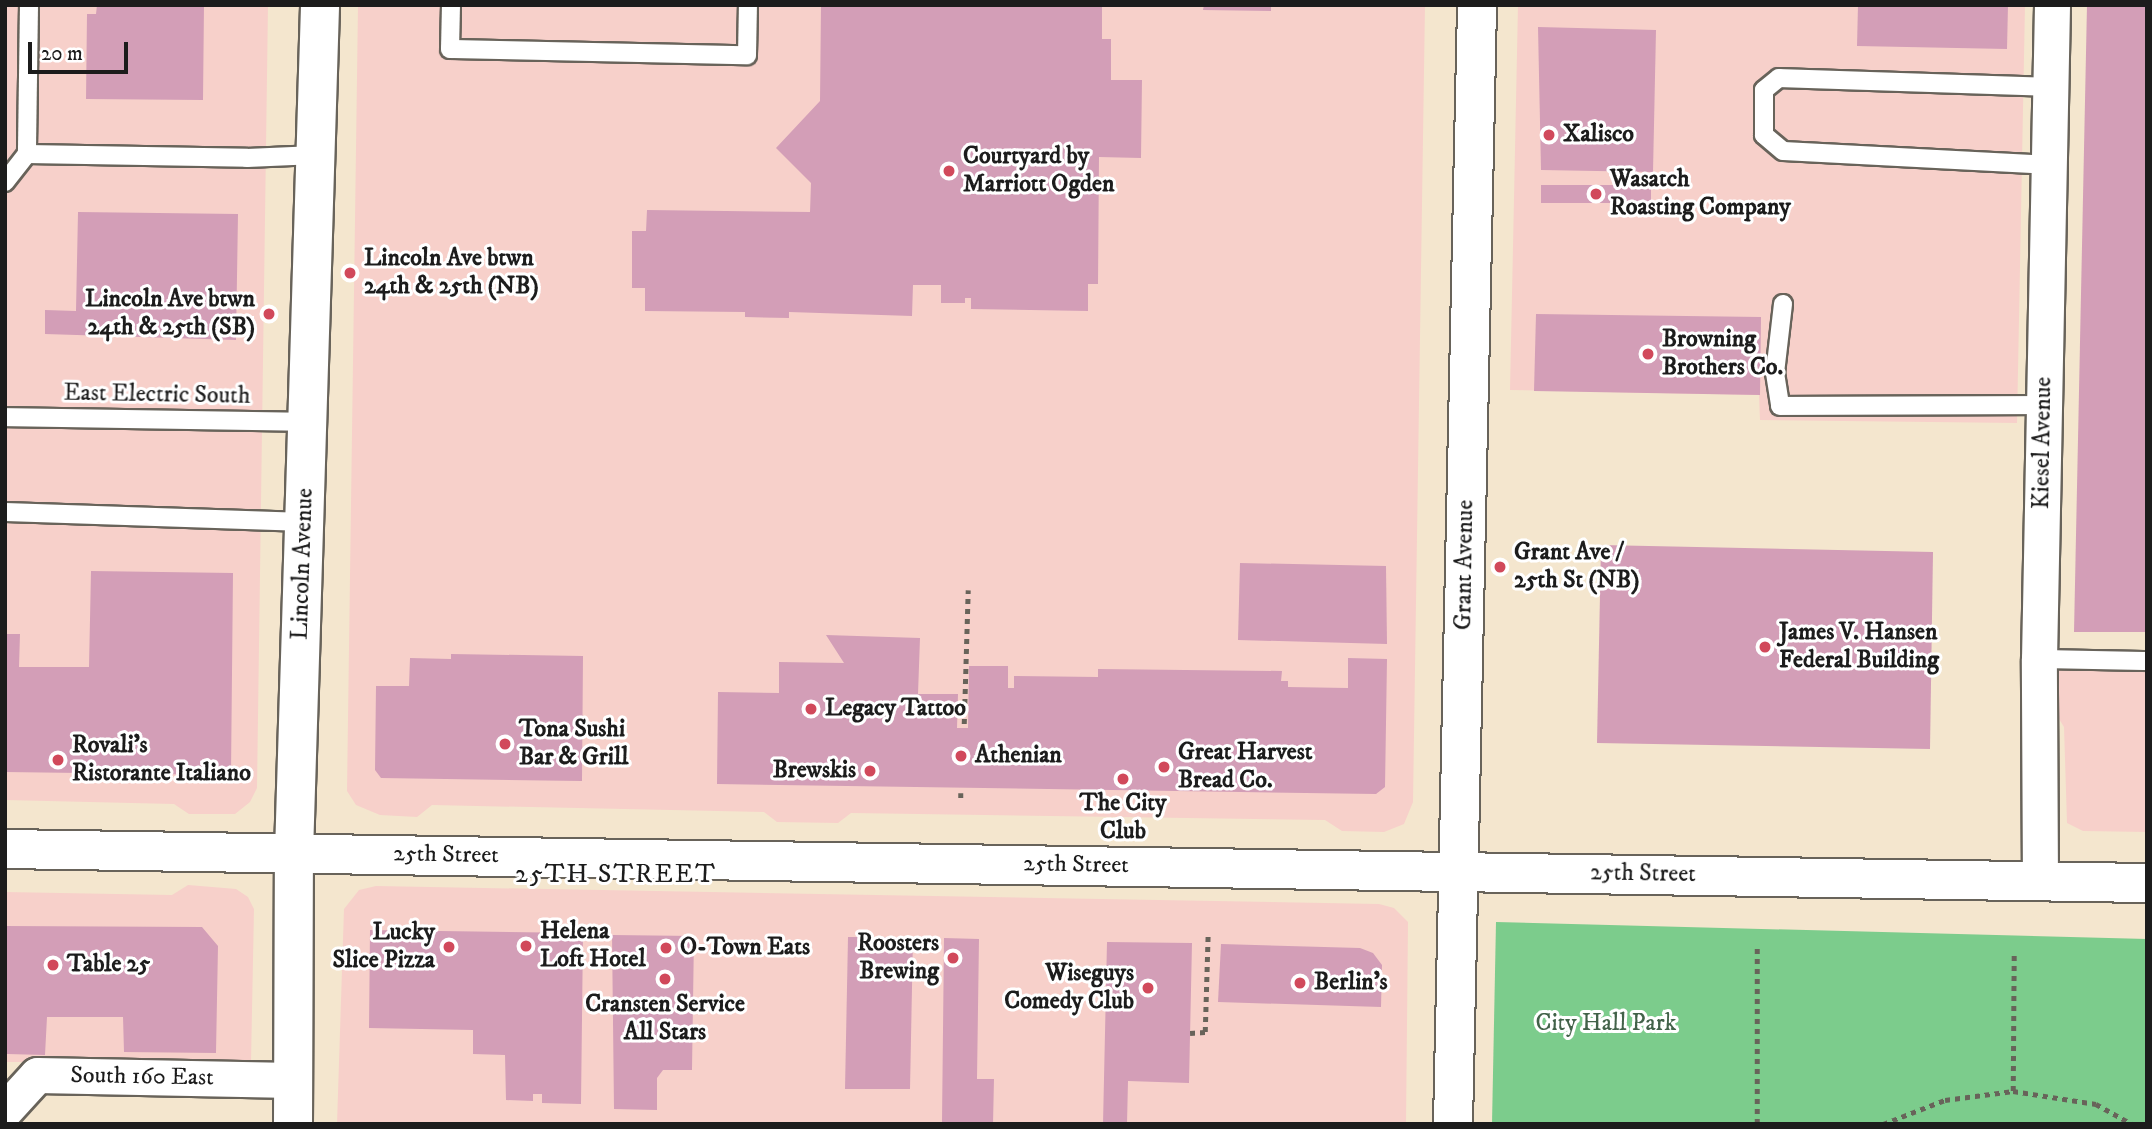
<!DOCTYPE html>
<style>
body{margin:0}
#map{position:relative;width:2152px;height:1129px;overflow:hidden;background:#f4e6ce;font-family:"IM FELL DW Pica",serif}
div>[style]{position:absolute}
.built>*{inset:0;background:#f7d0ca}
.green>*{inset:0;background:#7ccc8c}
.building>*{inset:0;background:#d39eb7}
.path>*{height:4.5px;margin-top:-2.25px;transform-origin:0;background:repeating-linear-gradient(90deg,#68635a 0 5px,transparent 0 10px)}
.roads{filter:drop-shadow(2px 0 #68635a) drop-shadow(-2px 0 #68635a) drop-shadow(0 2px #68635a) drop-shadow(0 -2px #68635a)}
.service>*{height:18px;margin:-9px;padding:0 9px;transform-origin:9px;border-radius:9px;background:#fff}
.minor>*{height:35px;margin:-17.5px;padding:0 17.5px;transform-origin:17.5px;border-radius:17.5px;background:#fff}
.tertiary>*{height:38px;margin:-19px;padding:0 19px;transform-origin:19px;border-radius:19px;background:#fff}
.dots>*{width:19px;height:19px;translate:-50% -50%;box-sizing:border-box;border:4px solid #fff;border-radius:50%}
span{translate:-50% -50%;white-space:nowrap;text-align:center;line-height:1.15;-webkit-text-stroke:6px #fff;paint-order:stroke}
.poi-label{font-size:24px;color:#1c1c1c;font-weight:700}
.left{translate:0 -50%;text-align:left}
.right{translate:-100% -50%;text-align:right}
.street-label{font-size:24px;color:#1c1c1c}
.park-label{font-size:24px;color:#426249}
.neighbourhood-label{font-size:26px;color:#1c1c1c;letter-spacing:2px}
.frame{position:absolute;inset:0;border:7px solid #1c1c1c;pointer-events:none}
.scale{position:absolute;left:28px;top:42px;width:100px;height:32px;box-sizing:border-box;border:4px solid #1c1c1c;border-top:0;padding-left:9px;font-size:21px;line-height:24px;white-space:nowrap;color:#1c1c1c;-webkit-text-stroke:5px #fff;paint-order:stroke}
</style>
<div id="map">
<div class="built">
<i style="clip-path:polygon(5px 5px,268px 5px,257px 788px,250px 802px,235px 814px,189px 814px,174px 804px,5px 800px)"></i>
<i style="clip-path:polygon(358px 5px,1425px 5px,1413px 802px,1404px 824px,1384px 832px,1342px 831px,1325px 820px,851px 813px,838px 823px,777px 822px,764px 812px,432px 805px,417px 817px,380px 815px,356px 805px,347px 791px)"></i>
<i style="clip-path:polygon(1518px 5px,2025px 5px,2017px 423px,1760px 420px,1759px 395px,1510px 390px)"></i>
<i style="clip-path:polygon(2056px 667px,2147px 670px,2147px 832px,2083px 831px,2067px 823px,2064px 727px,2056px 714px)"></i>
<i style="clip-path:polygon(188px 885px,236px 889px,248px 897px,254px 909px,251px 1062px,6px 1062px,5px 892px,172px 895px)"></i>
<i style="clip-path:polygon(376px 886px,1379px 904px,1394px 908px,1408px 922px,1406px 1124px,337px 1124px,344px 909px,359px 890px)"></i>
</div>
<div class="green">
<i style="clip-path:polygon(1496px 922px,2147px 939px,2147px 1124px,1492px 1124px)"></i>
</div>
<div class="building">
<i style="clip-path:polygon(97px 5px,204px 5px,203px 100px,86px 99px,87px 14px,96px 14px)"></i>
<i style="clip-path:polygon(821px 5px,1102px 5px,1102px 39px,1111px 39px,1111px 80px,1142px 80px,1141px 158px,1099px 157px,1098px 284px,1088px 284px,1088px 311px,971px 309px,971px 298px,965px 298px,965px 303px,941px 303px,941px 285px,913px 285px,912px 316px,789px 312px,789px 318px,745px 317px,745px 312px,645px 311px,645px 288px,632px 288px,632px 231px,646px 231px,647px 210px,810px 212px,811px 183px,776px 148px,820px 101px)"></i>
<i style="clip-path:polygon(1204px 5px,1271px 5px,1271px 11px,1203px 10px)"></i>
<i style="clip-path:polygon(1858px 5px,2008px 5px,2007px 49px,1857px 46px)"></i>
<i style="clip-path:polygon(2087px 5px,2147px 5px,2147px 632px,2074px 632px)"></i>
<i style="clip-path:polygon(1538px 27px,1656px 30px,1653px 172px,1541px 170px)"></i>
<i style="clip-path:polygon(1541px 185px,1651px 185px,1651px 203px,1541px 203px)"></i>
<i style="clip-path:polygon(78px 212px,238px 214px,236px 340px,45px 334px,45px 310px,76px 311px)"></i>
<i style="clip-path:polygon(1536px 314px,1761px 317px,1760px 395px,1534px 391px)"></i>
<i style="clip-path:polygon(1601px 545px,1933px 552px,1930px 749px,1597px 743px)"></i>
<i style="clip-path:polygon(1240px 563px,1386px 566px,1387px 644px,1238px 640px)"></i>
<i style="clip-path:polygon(91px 571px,233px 573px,231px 775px,5px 772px,5px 634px,20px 634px,19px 667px,89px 667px)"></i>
<i style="clip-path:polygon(826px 635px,920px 638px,918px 694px,958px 694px,957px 728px,968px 728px,969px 666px,1008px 666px,1008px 688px,1014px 688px,1014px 676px,1098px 677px,1098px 669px,1282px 671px,1281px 681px,1288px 681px,1288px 687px,1348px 688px,1348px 658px,1387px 659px,1385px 787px,1376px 794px,717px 784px,718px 692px,779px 693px,779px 662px,844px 663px)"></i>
<i style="clip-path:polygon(451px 654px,583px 656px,582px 781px,381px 778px,375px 770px,376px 686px,409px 686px,410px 658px,451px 659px)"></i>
<i style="clip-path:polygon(5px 926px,202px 927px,218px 946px,216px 1053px,124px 1052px,123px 1017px,47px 1017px,45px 1055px,7px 1054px)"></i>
<i style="clip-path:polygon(370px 930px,583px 933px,581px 1104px,542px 1103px,542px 1094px,533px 1094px,533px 1101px,506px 1100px,505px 1055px,473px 1054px,473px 1030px,369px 1028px)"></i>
<i style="clip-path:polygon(612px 935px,694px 936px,692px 1070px,663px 1070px,657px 1078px,657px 1110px,614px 1109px)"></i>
<i style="clip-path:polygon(848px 937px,913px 937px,910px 1089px,845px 1089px)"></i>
<i style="clip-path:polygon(944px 938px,979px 939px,977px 1079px,994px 1079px,993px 1124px,942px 1122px)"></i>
<i style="clip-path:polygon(1107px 942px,1192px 943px,1189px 1083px,1128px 1081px,1127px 1124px,1103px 1124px)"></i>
<i style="clip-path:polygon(1221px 944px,1360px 948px,1373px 953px,1382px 965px,1381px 1007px,1218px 1002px)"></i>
</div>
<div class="path">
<i style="left:964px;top:724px;width:134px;rotate:-88.3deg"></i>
<i style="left:961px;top:793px;width:8px;rotate:90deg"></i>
<i style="left:1190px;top:1033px;width:15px;rotate:-4deg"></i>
<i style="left:1205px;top:1032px;width:100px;rotate:-88.3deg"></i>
<i style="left:2013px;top:1091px;width:140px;rotate:-89.6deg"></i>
<i style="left:1757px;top:1124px;width:179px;rotate:-90deg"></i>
<i style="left:1883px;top:1124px;width:66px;rotate:-21.2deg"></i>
<i style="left:1945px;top:1100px;width:69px;rotate:-7.5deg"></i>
<i style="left:2013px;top:1091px;width:84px;rotate:8.9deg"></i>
<i style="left:2096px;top:1104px;width:41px;rotate:29.1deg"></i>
</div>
<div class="roads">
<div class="service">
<i style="left:29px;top:5px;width:149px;rotate:90.8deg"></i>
<i style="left:27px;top:154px;width:220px;rotate:1deg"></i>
<i style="left:247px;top:158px;width:69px;rotate:-2.5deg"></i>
<i style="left:451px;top:5px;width:44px;rotate:91.3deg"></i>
<i style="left:450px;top:49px;width:297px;rotate:1.2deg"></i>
<i style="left:747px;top:55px;width:50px;rotate:-88.9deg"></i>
<i style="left:2051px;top:165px;width:268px;rotate:-177deg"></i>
<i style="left:1783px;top:151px;width:25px;rotate:-140deg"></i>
<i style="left:1764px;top:135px;width:45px;rotate:-90deg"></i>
<i style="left:1764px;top:90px;width:19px;rotate:-39deg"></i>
<i style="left:1779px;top:78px;width:273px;rotate:1.9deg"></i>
<i style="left:5px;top:182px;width:36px;rotate:-52deg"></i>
<i style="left:1783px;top:304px;width:69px;rotate:96.6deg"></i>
<i style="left:1775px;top:373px;width:33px;rotate:81deg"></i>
<i style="left:1780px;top:406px;width:263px;rotate:-0.2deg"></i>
<i style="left:5px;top:417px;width:302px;rotate:0.9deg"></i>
<i style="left:5px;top:512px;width:299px;rotate:1.9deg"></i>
<i style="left:2039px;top:659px;width:108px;rotate:1.1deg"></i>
</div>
<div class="minor">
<i style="left:2040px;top:882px;width:223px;rotate:-90.3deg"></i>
<i style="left:2039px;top:659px;width:654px;rotate:-88.86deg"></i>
<i style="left:5px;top:1110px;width:47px;rotate:-47.6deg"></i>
<i style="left:37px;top:1075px;width:256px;rotate:1.1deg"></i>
</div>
<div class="tertiary">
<i style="left:5px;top:849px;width:2142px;rotate:0.91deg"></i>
<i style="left:293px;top:1124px;width:271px;rotate:-89.8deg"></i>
<i style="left:294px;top:853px;width:848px;rotate:-88.24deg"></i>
<i style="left:1453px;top:1124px;width:1119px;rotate:-88.77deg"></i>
</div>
</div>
<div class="dots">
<i style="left:1549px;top:135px;background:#d1495b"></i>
<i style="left:949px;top:171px;background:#d1495b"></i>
<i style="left:1596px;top:194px;background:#d1495b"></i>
<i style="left:350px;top:273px;background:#d1495b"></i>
<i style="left:269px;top:314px;background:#d1495b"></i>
<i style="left:1648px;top:354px;background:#d1495b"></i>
<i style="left:1500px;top:567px;background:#d1495b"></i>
<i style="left:1765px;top:647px;background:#d1495b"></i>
<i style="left:811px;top:709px;background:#d1495b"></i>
<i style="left:505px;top:744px;background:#d1495b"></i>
<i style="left:961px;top:756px;background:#d1495b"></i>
<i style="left:58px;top:760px;background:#d1495b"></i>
<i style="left:1164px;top:767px;background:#d1495b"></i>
<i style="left:870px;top:771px;background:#d1495b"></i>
<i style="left:1123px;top:779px;background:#d1495b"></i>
<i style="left:526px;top:946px;background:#d1495b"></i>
<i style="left:449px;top:947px;background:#d1495b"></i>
<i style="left:666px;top:948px;background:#d1495b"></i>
<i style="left:953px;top:958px;background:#d1495b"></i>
<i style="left:53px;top:965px;background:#d1495b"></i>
<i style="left:665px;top:979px;background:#d1495b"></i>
<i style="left:1300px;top:983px;background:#d1495b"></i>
<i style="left:1148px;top:988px;background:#d1495b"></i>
</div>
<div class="poi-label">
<span class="left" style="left:1563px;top:135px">Xalisco</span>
<span class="left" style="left:963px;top:171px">Courtyard by<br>Marriott Ogden</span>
<span class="left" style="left:1610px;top:194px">Wasatch<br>Roasting Company</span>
<span class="left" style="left:364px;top:273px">Lincoln Ave btwn<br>24th &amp; 25th (NB)</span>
<span class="right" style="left:255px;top:314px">Lincoln Ave btwn<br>24th &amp; 25th (SB)</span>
<span class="left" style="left:1662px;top:354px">Browning<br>Brothers Co.</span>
<span class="left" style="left:1514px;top:567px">Grant Ave /<br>25th St (NB)</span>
<span class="left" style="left:1779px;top:647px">James V. Hansen<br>Federal Building</span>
<span class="left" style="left:825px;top:709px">Legacy Tattoo</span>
<span class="left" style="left:519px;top:744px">Tona Sushi<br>Bar &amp; Grill</span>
<span class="left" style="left:72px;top:760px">Rovali's<br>Ristorante Italiano</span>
<span class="left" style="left:1178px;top:767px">Great Harvest<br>Bread Co.</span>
<span class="left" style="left:975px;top:756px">Athenian</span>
<span class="right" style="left:856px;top:771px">Brewskis</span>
<span style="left:1123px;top:818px">The City<br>Club</span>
<span class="left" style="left:540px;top:946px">Helena<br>Loft Hotel</span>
<span class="right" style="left:435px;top:947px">Lucky<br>Slice Pizza</span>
<span class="right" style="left:939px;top:958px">Roosters<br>Brewing</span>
<span class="left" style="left:680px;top:948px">O-Town Eats</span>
<span class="left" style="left:67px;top:965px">Table 25</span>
<span class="right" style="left:1134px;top:988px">Wiseguys<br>Comedy Club</span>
<span class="left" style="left:1314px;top:983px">Berlin's</span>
<span style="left:665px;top:1019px">Cransten Service<br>All Stars</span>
</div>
<div class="street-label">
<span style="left:157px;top:395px;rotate:1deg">East Electric South</span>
<span style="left:2043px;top:443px;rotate:-89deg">Kiesel Avenue</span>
<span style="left:303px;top:564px;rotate:-88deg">Lincoln Avenue</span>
<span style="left:1465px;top:565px;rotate:-89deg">Grant Avenue</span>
<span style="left:446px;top:855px;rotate:1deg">25th Street</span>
<span style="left:1076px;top:865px;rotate:1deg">25th Street</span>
<span style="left:1643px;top:874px;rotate:1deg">25th Street</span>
<span style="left:142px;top:1077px;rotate:1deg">South 160 East</span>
</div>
<div class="park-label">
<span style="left:1606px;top:1024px">City Hall Park</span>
</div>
<div class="neighbourhood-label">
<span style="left:616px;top:875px">25TH STREET</span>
</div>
<div class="frame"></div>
<div class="scale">20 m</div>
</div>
